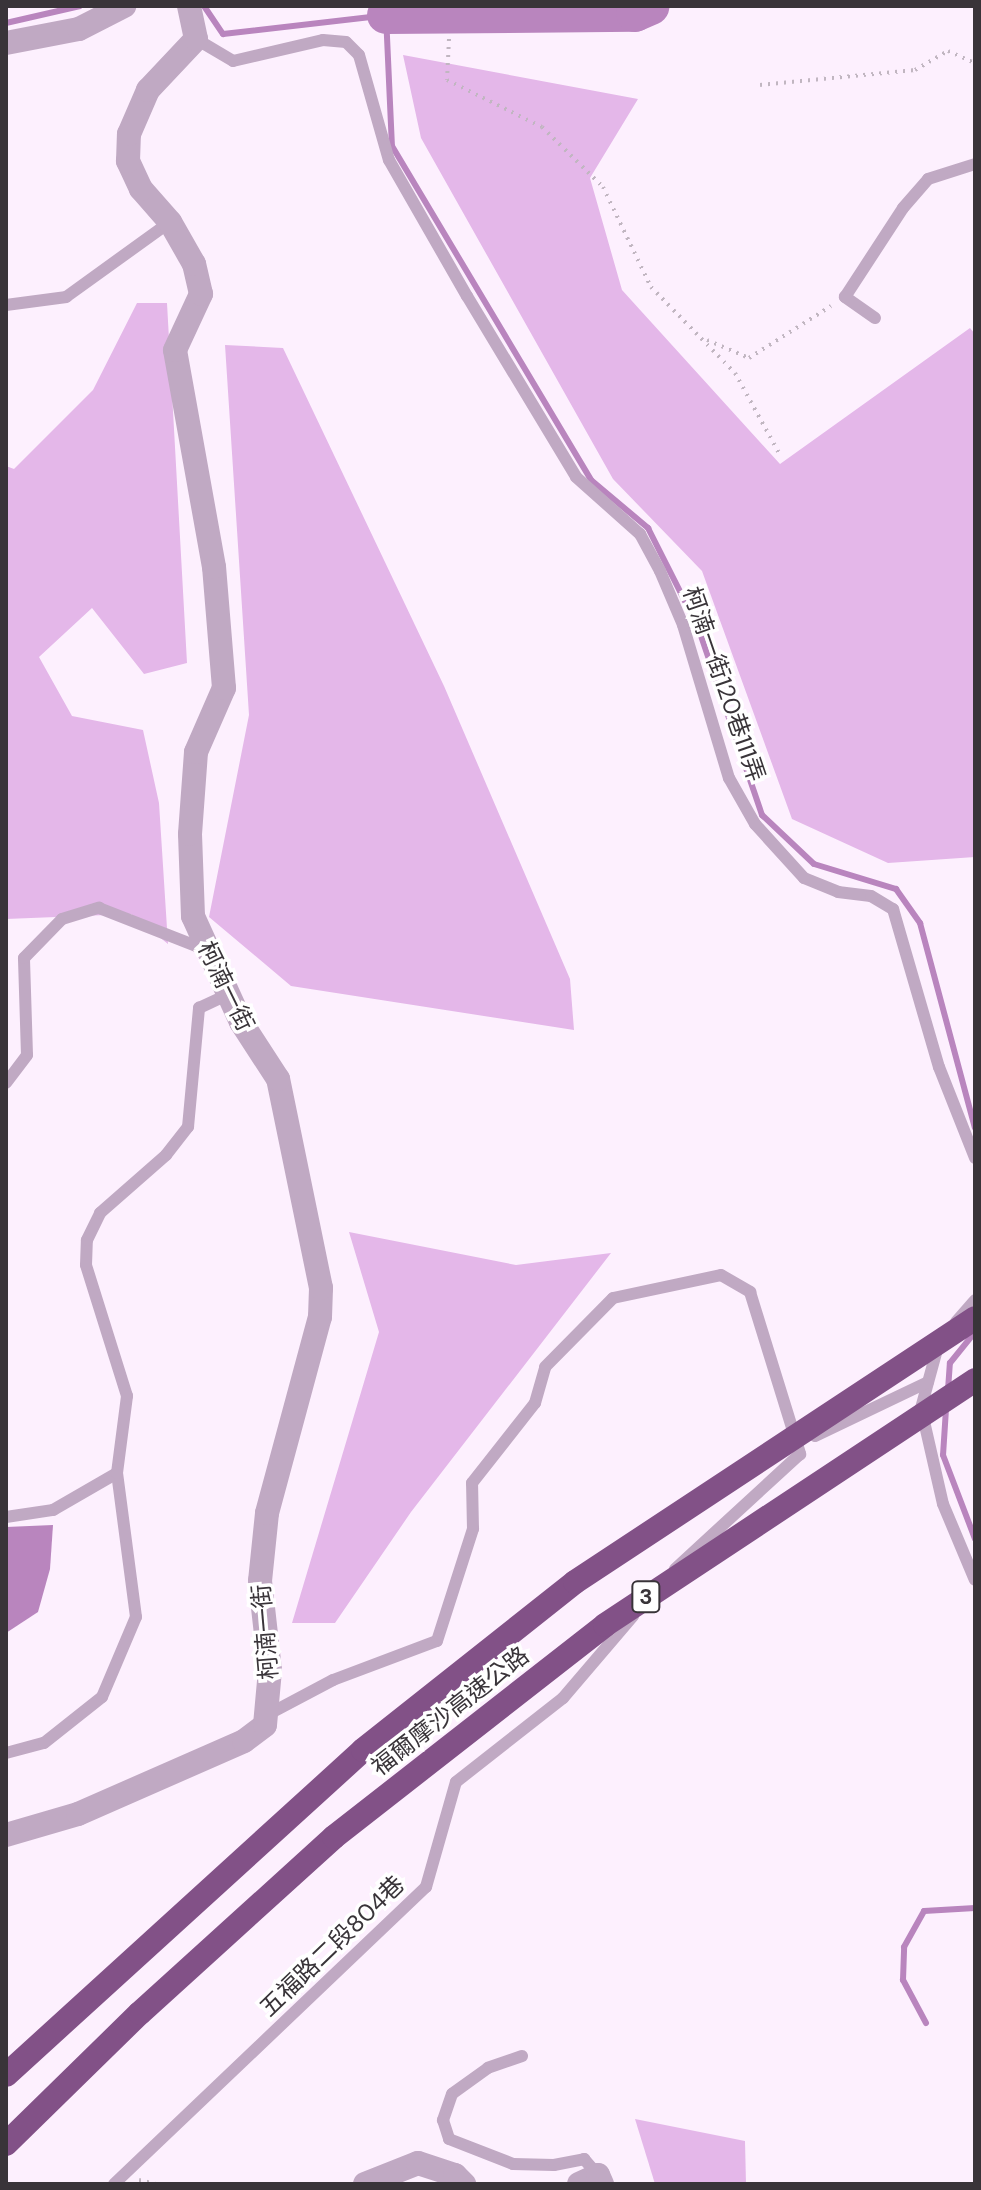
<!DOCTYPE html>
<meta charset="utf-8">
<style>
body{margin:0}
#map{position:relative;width:981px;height:2190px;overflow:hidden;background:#fdf0fe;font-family:"DM Sans","Noto Sans TC",sans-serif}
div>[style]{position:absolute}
.green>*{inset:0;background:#e4b7e9}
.water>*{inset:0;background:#b985be}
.stream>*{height:6px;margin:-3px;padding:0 3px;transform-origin:3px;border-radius:3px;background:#b985be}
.river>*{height:38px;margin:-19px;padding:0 19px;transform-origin:19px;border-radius:19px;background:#b985be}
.path>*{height:4px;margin-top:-2px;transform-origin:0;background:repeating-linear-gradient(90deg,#c1b6c1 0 2px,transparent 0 8px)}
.lane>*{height:12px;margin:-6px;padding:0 6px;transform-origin:6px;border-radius:6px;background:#c0a9c3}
.street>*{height:24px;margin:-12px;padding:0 12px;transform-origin:12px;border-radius:12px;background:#c0a9c3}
.highway>*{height:24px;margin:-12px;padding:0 12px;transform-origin:12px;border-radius:12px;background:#825187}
.highway-bridge>*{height:24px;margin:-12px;padding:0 12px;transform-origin:12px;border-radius:12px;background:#825187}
span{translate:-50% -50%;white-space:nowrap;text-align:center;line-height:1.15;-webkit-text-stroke:7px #fff;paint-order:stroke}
.shield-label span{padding:2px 6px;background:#fff;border:2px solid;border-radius:6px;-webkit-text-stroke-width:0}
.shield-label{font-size:22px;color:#393439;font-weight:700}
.street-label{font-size:24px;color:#393439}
.frame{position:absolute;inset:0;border:8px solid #393439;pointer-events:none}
</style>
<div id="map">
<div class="green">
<i style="clip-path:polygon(403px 55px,638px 99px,590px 178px,622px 290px,780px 464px,970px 328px,975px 334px,975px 857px,888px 863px,792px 819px,702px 571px,613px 479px,421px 138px)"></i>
<i style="clip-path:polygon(137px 303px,167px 303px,187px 663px,144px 674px,92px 608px,39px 657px,72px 716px,143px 730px,159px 803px,168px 944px,131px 914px,6px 919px,6px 466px,14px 469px,93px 390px)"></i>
<i style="clip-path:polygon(225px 345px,283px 348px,444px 686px,570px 979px,574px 1030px,291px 986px,209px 917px,249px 715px)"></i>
<i style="clip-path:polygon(349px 1232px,516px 1265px,611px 1253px,411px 1512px,335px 1623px,292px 1623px,379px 1332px)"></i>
<i style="clip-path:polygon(635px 2119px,745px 2141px,746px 2184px,655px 2184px)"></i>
</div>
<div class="water">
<i style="clip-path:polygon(53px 1525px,50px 1569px,38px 1612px,6px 1633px,6px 1527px)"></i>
</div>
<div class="stream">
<i style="left:204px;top:6px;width:34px;rotate:56deg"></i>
<i style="left:223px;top:34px;width:164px;rotate:-6.6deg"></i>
<i style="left:386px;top:15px;width:131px;rotate:87.4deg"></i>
<i style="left:392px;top:146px;width:389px;rotate:59.2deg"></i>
<i style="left:591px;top:480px;width:75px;rotate:40.1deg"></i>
<i style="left:648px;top:528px;width:111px;rotate:63.2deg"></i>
<i style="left:698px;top:627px;width:199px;rotate:71.2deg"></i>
<i style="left:762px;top:815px;width:71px;rotate:43.3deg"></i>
<i style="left:814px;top:864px;width:86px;rotate:17deg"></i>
<i style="left:896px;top:889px;width:42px;rotate:54.8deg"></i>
<i style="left:920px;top:923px;width:212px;rotate:75deg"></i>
<i style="left:6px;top:23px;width:76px;rotate:-12.9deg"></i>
<i style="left:948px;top:1390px;width:27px;rotate:-86deg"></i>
<i style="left:950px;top:1363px;width:40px;rotate:-51deg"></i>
<i style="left:946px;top:1409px;width:46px;rotate:93.7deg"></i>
<i style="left:943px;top:1455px;width:90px;rotate:69.1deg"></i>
<i style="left:926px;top:2023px;width:49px;rotate:-118.1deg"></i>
<i style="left:903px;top:1980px;width:33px;rotate:-88deg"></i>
<i style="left:904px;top:1947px;width:41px;rotate:-60.9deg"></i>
<i style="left:924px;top:1911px;width:51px;rotate:-3.4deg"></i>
</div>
<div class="river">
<i style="left:386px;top:15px;width:249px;rotate:-0.5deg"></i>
<i style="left:635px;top:13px;width:17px;rotate:-24deg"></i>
</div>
<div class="path">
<i style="left:449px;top:39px;width:41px;rotate:92.8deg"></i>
<i style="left:447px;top:80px;width:106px;rotate:26.3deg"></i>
<i style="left:542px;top:127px;width:86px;rotate:44.5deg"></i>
<i style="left:603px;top:187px;width:111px;rotate:64.4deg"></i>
<i style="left:651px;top:287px;width:120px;rotate:45.7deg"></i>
<i style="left:735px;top:373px;width:91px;rotate:61.2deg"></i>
<i style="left:760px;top:85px;width:156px;rotate:-5.5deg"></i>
<i style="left:915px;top:70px;width:38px;rotate:-30deg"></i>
<i style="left:948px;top:51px;width:30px;rotate:24deg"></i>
<i style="left:707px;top:340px;width:46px;rotate:23.2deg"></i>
<i style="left:749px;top:358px;width:97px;rotate:-32.4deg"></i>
<i style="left:139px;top:2180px;width:17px;rotate:13deg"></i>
</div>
<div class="lane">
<i style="left:196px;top:39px;width:43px;rotate:30.7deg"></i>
<i style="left:233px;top:61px;width:92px;rotate:-13.1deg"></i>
<i style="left:323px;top:40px;width:23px;rotate:5deg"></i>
<i style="left:346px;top:42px;width:18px;rotate:45deg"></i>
<i style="left:359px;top:55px;width:109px;rotate:74.1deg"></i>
<i style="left:389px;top:160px;width:157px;rotate:60.2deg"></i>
<i style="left:467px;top:296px;width:211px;rotate:58.9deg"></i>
<i style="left:576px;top:477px;width:86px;rotate:41.7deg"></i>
<i style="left:640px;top:534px;width:42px;rotate:61.6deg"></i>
<i style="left:660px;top:571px;width:59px;rotate:66.9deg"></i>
<i style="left:683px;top:625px;width:160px;rotate:73.3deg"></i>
<i style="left:729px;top:778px;width:53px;rotate:60.5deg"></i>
<i style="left:755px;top:824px;width:73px;rotate:47.8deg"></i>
<i style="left:804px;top:878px;width:37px;rotate:22deg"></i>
<i style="left:838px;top:892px;width:33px;rotate:7deg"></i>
<i style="left:871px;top:896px;width:26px;rotate:31deg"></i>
<i style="left:893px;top:909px;width:165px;rotate:73.8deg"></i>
<i style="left:939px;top:1067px;width:98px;rotate:68.4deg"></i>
<i style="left:6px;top:305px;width:61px;rotate:-7.6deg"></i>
<i style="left:66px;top:297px;width:128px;rotate:-35.8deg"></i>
<i style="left:875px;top:318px;width:37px;rotate:-145deg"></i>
<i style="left:845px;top:297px;width:106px;rotate:-56.9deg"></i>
<i style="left:903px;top:208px;width:38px;rotate:-49deg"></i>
<i style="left:928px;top:179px;width:49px;rotate:-17.7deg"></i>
<i style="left:6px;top:1083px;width:35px;rotate:-53deg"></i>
<i style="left:27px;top:1055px;width:97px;rotate:-91.8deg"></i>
<i style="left:24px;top:958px;width:54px;rotate:-45.7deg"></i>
<i style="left:62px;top:919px;width:39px;rotate:-17deg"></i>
<i style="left:99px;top:908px;width:115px;rotate:21.4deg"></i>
<i style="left:956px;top:1322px;width:29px;rotate:-49deg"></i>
<i style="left:938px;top:1346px;width:64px;rotate:105.3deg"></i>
<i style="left:921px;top:1408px;width:98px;rotate:77.1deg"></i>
<i style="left:943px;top:1504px;width:82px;rotate:67.2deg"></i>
<i style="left:815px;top:1436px;width:125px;rotate:-25.5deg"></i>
<i style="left:6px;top:1517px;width:48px;rotate:-8.5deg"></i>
<i style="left:53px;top:1510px;width:74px;rotate:-30deg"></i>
<i style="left:267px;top:1715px;width:75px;rotate:-27.9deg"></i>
<i style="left:333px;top:1680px;width:111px;rotate:-20.6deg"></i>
<i style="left:437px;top:1641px;width:118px;rotate:-72.2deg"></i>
<i style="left:473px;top:1529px;width:46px;rotate:-91.2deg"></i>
<i style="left:472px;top:1483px;width:102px;rotate:-51.8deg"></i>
<i style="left:535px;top:1403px;width:37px;rotate:-74deg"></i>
<i style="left:545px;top:1367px;width:97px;rotate:-45.4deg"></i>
<i style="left:613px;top:1298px;width:110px;rotate:-12deg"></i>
<i style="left:721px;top:1275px;width:34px;rotate:30deg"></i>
<i style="left:750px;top:1292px;width:170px;rotate:72.8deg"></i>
<i style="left:800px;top:1454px;width:170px;rotate:137.4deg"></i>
<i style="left:6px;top:1753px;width:39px;rotate:-15deg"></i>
<i style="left:44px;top:1743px;width:74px;rotate:-38.4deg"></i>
<i style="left:102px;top:1697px;width:87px;rotate:-67deg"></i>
<i style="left:136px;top:1617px;width:145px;rotate:-97.5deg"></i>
<i style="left:117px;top:1473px;width:78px;rotate:-82.6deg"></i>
<i style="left:127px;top:1396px;width:137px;rotate:-107.4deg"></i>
<i style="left:86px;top:1265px;width:25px;rotate:-88deg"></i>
<i style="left:87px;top:1240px;width:30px;rotate:-64deg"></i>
<i style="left:100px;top:1213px;width:88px;rotate:-41.3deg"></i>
<i style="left:166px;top:1155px;width:36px;rotate:-52deg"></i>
<i style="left:188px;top:1127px;width:120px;rotate:-84.7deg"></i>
<i style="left:199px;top:1008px;width:31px;rotate:-25deg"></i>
<i style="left:522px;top:2056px;width:36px;rotate:161deg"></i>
<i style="left:488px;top:2068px;width:44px;rotate:144.2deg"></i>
<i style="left:452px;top:2094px;width:28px;rotate:109deg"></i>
<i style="left:443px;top:2120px;width:20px;rotate:72deg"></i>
<i style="left:449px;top:2139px;width:69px;rotate:21.3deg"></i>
<i style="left:513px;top:2164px;width:41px;rotate:1.4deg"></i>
<i style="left:554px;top:2165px;width:31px;rotate:-11deg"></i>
<i style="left:584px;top:2159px;width:21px;rotate:49deg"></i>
<i style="left:114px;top:2184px;width:431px;rotate:-43.6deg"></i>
<i style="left:426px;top:1887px;width:109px;rotate:-74.1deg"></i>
<i style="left:456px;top:1782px;width:136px;rotate:-38.1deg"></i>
<i style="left:563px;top:1698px;width:108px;rotate:-49.5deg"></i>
</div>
<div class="street">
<i style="left:6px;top:43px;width:74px;rotate:-10.9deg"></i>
<i style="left:79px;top:29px;width:51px;rotate:-27.1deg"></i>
<i style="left:6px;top:1835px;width:75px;rotate:-16.3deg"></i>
<i style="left:78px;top:1814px;width:181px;rotate:-23.7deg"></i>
<i style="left:244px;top:1741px;width:26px;rotate:-37deg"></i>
<i style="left:265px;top:1725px;width:55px;rotate:-84.8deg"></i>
<i style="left:270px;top:1670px;width:90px;rotate:-96.4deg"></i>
<i style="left:260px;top:1581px;width:68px;rotate:-84.1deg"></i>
<i style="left:267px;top:1513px;width:203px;rotate:-74.9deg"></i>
<i style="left:320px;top:1317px;width:29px;rotate:-88deg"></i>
<i style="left:321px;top:1288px;width:213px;rotate:-101.6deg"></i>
<i style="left:278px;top:1079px;width:68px;rotate:-123deg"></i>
<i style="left:241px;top:1022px;width:116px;rotate:-114.4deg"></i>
<i style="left:193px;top:916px;width:82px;rotate:-92.1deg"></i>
<i style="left:190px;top:834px;width:82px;rotate:-85.8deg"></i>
<i style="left:196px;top:752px;width:70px;rotate:-66.4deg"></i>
<i style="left:224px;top:688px;width:121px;rotate:-94.7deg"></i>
<i style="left:214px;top:567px;width:220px;rotate:-100.2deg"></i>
<i style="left:175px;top:350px;width:62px;rotate:-65.1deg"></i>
<i style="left:201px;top:294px;width:31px;rotate:-103deg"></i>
<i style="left:194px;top:264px;width:48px;rotate:-119.7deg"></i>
<i style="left:170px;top:222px;width:44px;rotate:-131.3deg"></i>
<i style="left:141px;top:189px;width:31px;rotate:-115deg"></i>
<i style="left:128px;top:161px;width:27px;rotate:-88deg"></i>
<i style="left:129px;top:134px;width:48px;rotate:-66.6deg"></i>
<i style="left:148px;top:90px;width:70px;rotate:-46.7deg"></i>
<i style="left:196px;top:39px;width:34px;rotate:-102deg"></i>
<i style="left:365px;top:2184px;width:57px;rotate:-21.6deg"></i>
<i style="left:418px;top:2163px;width:39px;rotate:18deg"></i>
<i style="left:455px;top:2175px;width:13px;rotate:45deg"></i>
<i style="left:579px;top:2184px;width:21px;rotate:-25deg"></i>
<i style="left:598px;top:2175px;width:10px;rotate:66deg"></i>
</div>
<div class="highway">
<i style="left:6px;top:2075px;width:483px;rotate:-42.3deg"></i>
<i style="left:6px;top:2144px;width:187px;rotate:-44.4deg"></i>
<i style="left:140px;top:2013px;width:262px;rotate:-42.2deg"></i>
</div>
<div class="highway-bridge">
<i style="left:363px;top:1750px;width:270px;rotate:-38.4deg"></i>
<i style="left:575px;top:1582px;width:479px;rotate:-33.4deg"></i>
<i style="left:334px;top:1837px;width:344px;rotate:-38deg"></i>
<i style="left:605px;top:1625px;width:444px;rotate:-33.5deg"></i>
</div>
<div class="shield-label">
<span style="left:646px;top:1597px">3</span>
</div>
<div class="street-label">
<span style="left:724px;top:684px;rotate:71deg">柯湳一街120巷111弄</span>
<span style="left:226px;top:986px;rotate:64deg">柯湳一街</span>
<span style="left:265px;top:1632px;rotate:-95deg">柯湳一街</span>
<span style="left:450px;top:1711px;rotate:-38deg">福爾摩沙高速公路</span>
<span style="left:332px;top:1946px;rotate:-44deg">五福路二段804巷</span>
</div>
<div class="frame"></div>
</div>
